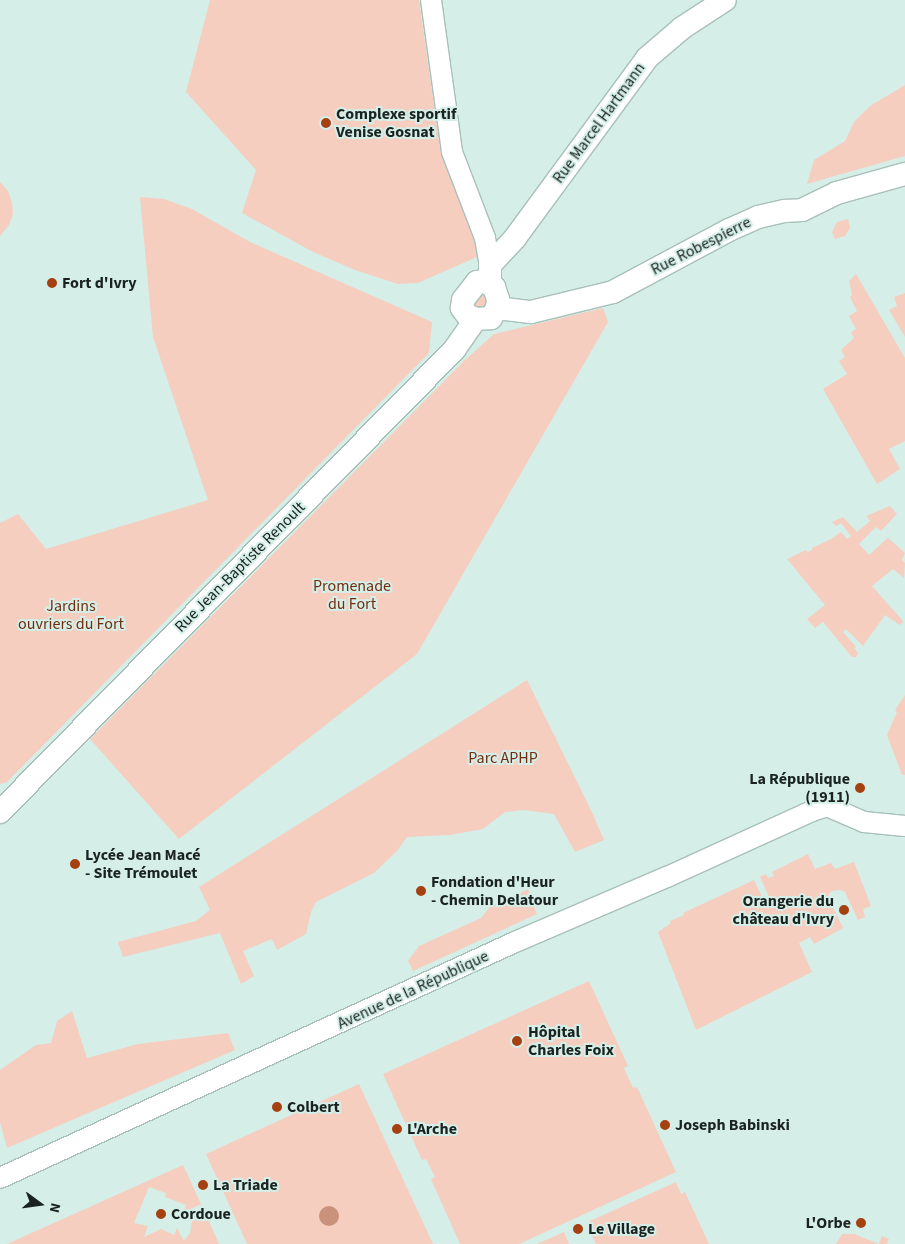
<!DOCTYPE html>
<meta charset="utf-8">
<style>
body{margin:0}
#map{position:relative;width:905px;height:1244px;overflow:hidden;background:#d5eee7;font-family:"Source Sans 3",sans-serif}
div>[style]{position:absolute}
.green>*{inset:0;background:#f5cec0}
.water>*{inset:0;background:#ca917b}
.round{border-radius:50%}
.roads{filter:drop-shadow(1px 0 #a8c0b9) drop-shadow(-1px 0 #a8c0b9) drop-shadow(0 1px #a8c0b9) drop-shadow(0 -1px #a8c0b9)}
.tertiary>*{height:20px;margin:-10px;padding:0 10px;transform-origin:10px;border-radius:10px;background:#fff}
.secondary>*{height:22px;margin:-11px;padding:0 11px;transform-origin:11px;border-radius:11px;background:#fff}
.dots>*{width:14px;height:14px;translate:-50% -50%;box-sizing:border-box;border:2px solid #d5eee7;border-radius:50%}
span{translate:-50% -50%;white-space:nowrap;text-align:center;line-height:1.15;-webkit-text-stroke:4px #d5eee7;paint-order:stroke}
.poi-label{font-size:16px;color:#1a2320;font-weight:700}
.left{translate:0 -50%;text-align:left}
.right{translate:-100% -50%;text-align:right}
.street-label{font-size:16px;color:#1a2320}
.park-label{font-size:16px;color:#722d0e}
.north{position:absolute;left:15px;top:1179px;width:50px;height:50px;-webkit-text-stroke:4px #d5eee7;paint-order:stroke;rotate:104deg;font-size:14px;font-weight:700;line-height:20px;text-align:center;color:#1a2320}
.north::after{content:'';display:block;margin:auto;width:18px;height:22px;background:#1a2320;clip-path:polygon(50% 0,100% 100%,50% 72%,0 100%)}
</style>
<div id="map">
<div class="green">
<i style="clip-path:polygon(210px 0,419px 0,441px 154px,477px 244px,477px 257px,418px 283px,398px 284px,355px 270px,313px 252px,242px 213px,256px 170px,186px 92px)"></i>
<i style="clip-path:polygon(905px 85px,905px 156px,807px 184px,814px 160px,845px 141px,854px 122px,870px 106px)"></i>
<i style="clip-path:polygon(0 182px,8px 191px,12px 203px,13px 214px,9px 225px,0 236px)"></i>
<i style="clip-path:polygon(140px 197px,164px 199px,192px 209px,250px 242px,432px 322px,429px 353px,7px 782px,0 784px,0 523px,18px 514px,46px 549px,208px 500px,153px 337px)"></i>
<i style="clip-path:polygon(848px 219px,850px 228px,845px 236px,835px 239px,832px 232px,837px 222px)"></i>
<i style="clip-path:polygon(856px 274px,905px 358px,905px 441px,889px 449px,900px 469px,877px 484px,823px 389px,847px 374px,839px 361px,845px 357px,841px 350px,854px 338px,851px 332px,856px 329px,849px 316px,857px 311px,850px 297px,852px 295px,849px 281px)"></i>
<i style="clip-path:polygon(476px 291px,488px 295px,487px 306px,482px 309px,474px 307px,472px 296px)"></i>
<i style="clip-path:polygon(905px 293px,905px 337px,889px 310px,897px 306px,894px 297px)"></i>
<i style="clip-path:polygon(603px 308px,608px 322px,417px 654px,179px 839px,90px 739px,465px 360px,494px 334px)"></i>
<i style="clip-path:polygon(890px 506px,897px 514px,881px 531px,876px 527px,859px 544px,869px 555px,888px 538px,905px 553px,902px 560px,905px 563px,904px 578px,893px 569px,872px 586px,903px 621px,900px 625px,885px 615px,863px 646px,846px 629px,843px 632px,856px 647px,854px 648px,858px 653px,856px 657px,852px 657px,823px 622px,815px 628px,807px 619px,825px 605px,787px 559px,806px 550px,807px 552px,812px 550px,812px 548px,831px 539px,841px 532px,847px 539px,851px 536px,841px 523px,836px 526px,832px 522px,843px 517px,857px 532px,870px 521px,866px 516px)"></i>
<i style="clip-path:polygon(527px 680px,590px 808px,604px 840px,575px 852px,554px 814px,523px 810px,505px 812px,483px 829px,450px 835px,407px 837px,397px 851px,374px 873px,316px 902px,311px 912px,306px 934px,277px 950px,272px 939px,243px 951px,254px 976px,241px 984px,220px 933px,123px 957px,118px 942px,196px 921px,210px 910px,199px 887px)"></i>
<i style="clip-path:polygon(905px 695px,905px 775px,902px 775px,887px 735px,897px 712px,895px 710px)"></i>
<i style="clip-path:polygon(808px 854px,815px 869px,831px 863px,835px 869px,854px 862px,871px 906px,863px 909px,865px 917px,858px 920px,845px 892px,840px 890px,832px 891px,829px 894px,829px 899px,843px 928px,814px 944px,810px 937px,799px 943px,812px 972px,696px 1030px,658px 932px,671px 923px,670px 921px,684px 915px,683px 913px,754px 880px,763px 899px,769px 897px,760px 877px,766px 874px,768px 878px,774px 876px,772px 872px)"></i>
<i style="clip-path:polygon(528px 889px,537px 914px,413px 971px,408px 961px,419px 946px,481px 918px,490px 907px)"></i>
<i style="clip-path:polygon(589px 981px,628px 1066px,624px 1068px,629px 1079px,633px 1088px,637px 1087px,676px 1172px,519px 1244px,460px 1244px,431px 1179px,435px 1177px,426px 1159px,422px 1160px,383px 1074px)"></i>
<i style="clip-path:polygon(72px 1011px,87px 1058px,138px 1044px,228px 1033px,235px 1050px,7px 1148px,0 1122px,0 1070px,36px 1045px,51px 1043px,57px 1021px)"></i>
<i style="clip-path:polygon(359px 1084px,433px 1244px,247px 1244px,206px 1154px)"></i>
<i style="clip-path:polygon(183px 1165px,201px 1204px,183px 1213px,186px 1205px,165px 1197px,166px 1193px,149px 1187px,134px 1223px,148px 1226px,144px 1237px,161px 1229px,174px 1235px,177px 1228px,184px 1241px,190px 1233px,193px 1215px,204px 1210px,219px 1244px,7px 1244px)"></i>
<i style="clip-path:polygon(676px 1182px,681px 1194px,685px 1192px,709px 1244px,596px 1244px,591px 1234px,595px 1233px,590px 1221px)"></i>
<i style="clip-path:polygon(564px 1232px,569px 1244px,537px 1244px)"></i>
<i style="clip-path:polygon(842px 1234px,854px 1234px,879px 1244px,882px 1236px,889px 1239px,887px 1244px,836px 1244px)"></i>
</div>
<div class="water">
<i class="round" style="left:319px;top:1206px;width:20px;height:20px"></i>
</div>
<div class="roads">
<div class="tertiary">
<i style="left:431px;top:0;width:153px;rotate:82.1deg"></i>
<i style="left:452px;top:152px;width:92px;rotate:69deg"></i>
<i style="left:485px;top:238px;width:27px;rotate:80deg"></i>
<i style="left:0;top:1178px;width:566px;rotate:-24.62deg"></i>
<i style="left:515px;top:942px;width:165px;rotate:-23.2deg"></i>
<i style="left:667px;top:877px;width:159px;rotate:-24.5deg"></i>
<i style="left:812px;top:811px;width:16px;rotate:-18deg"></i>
<i style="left:827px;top:806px;width:40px;rotate:23.4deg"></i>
<i style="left:864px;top:822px;width:41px;rotate:5.6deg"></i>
</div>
<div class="secondary">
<i style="left:483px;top:281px;width:13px;rotate:29deg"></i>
<i style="left:494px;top:287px;width:13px;rotate:72deg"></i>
<i style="left:498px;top:299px;width:9px;rotate:96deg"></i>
<i style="left:497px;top:308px;width:12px;rotate:121deg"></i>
<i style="left:491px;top:318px;width:15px;rotate:176deg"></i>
<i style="left:476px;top:319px;width:10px;rotate:-156deg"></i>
<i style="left:467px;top:315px;width:9px;rotate:-126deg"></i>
<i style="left:462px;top:308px;width:8px;rotate:-83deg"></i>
<i style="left:463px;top:300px;width:23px;rotate:-52deg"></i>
<i style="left:477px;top:282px;width:6px;rotate:-9deg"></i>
<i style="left:490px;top:283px;width:18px;rotate:-90deg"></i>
<i style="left:490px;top:265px;width:37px;rotate:-47deg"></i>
<i style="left:515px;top:238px;width:223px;rotate:-53.7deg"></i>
<i style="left:647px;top:58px;width:46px;rotate:-40.6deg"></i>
<i style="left:682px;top:28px;width:51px;rotate:-33.1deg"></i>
<i style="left:497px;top:308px;width:34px;rotate:7deg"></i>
<i style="left:531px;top:312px;width:84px;rotate:-13.7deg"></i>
<i style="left:613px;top:292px;width:132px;rotate:-28.1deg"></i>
<i style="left:729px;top:230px;width:32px;rotate:-24deg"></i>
<i style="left:758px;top:217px;width:28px;rotate:-13deg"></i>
<i style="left:785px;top:211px;width:17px;rotate:-3deg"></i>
<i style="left:802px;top:210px;width:39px;rotate:-26deg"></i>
<i style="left:837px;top:193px;width:71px;rotate:-15.6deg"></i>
<i style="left:0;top:812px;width:648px;rotate:-45.5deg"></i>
<i style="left:454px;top:350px;width:38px;rotate:-55deg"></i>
</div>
</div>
<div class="dots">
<i style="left:326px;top:123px;background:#a54111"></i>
<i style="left:52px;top:283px;background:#a54111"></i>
<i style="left:860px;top:788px;background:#a54111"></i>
<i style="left:75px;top:864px;background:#a54111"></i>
<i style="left:421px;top:891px;background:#a54111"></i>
<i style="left:844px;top:910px;background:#a54111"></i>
<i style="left:517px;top:1041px;background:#a54111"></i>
<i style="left:277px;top:1107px;background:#a54111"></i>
<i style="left:665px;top:1125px;background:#a54111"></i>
<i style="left:397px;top:1129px;background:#a54111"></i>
<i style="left:203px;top:1185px;background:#a54111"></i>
<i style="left:161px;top:1214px;background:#a54111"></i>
<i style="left:861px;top:1223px;background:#a54111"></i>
<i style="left:578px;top:1229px;background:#a54111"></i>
</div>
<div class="poi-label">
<span class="left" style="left:336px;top:123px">Complexe sportif<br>Venise Gosnat</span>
<span class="left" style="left:62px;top:283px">Fort d'Ivry</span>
<span class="right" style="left:850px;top:788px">La République<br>(1911)</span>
<span class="left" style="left:85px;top:864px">Lycée Jean Macé<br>- Site Trémoulet</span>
<span class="left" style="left:431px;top:891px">Fondation d'Heur<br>- Chemin Delatour</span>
<span class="right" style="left:834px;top:910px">Orangerie du<br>château d'Ivry</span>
<span class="left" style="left:528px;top:1041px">Hôpital<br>Charles Foix</span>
<span class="left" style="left:287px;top:1107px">Colbert</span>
<span class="left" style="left:675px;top:1125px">Joseph Babinski</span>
<span class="left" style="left:407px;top:1129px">L'Arche</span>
<span class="left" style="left:213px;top:1185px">La Triade</span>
<span class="left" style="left:171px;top:1214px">Cordoue</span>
<span class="right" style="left:851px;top:1223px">L'Orbe</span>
<span class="left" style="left:588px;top:1229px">Le Village</span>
</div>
<div class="street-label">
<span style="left:599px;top:123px;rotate:-54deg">Rue Marcel Hartmann</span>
<span style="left:701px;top:246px;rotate:-27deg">Rue Robespierre</span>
<span style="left:240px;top:567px;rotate:-45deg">Rue Jean-Baptiste Renoult</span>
<span style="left:413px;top:990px;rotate:-25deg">Avenue de la République</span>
</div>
<div class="park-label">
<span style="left:352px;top:595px">Promenade<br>du Fort</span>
<span style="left:71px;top:615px">Jardins<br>ouvriers du Fort</span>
<span style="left:503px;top:758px">Parc APHP</span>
</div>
<div class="north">N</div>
</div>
